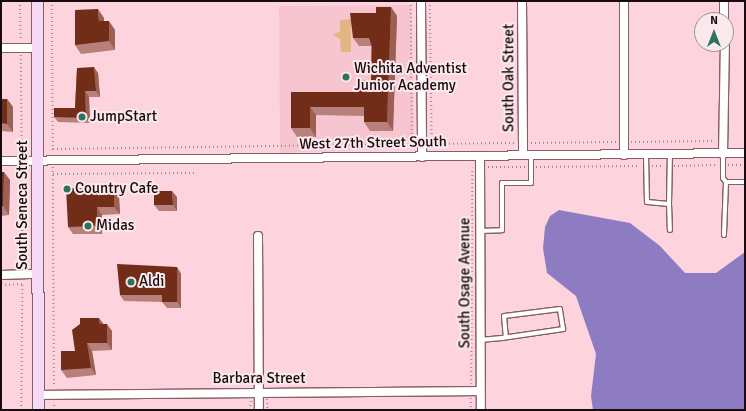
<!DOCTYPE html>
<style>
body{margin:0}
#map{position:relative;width:746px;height:411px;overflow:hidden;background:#fdd4dd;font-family:Signika,sans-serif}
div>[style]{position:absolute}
.built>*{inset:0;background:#f6c5d0}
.green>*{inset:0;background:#e2b683}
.water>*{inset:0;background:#8d7cc1}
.path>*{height:1.5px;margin-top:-0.75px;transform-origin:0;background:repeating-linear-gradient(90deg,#a7888f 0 1px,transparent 0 4px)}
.roads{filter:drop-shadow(1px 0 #835f67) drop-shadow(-1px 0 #835f67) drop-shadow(0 1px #835f67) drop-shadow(0 -1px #835f67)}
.lane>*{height:4px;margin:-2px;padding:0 2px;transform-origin:2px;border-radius:2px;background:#fff}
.street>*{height:8px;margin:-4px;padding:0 4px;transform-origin:4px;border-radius:4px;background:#fff}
.secondary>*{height:11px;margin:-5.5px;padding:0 5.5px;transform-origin:5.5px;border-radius:5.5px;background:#f6d9f4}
.wall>*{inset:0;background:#b7807a}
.shaded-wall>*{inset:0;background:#9b5f53}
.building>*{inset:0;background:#712d18}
.dots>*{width:11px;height:11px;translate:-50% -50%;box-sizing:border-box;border:2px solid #fae9ec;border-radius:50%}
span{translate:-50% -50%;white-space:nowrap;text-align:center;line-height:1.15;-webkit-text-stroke:4px #fae9ec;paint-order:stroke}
.poi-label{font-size:15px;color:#180a0e}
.left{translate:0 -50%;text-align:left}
.street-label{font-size:15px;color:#180a0e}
.frame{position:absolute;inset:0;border:2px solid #180a0e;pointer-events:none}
.north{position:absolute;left:694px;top:12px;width:40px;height:40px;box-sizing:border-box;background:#fae9ec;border:1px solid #a09093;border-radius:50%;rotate:0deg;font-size:11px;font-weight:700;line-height:16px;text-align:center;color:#180a0e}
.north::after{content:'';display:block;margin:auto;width:14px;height:18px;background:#2f705f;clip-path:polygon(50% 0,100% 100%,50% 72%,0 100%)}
</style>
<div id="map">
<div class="built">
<i style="clip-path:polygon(411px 5px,415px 148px,280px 153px,279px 6px)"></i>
</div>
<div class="green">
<i style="clip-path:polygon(351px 19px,351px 52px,341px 52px,340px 39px,333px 35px,340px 31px,340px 20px)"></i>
</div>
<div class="water">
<i style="clip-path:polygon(559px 210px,630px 223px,660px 246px,685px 273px,716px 273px,745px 252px,745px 410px,593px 410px,591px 396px,596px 354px,576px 296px,547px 273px,543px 248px,545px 227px,550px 216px)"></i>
</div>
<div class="path">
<i style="left:20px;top:1px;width:40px;rotate:88.6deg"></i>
<i style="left:52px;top:1px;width:152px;rotate:89.6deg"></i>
<i style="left:411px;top:1px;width:148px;rotate:89.6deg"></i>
<i style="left:430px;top:1px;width:143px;rotate:89.2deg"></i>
<i style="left:21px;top:55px;width:98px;rotate:89.4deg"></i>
<i style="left:631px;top:142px;width:84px;rotate:-0.7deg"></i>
<i style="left:531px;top:143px;width:86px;rotate:-0.7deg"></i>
<i style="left:429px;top:144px;width:86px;rotate:-0.7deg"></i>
<i style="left:53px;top:149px;width:362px;rotate:-0.8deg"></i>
<i style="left:728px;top:165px;width:17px"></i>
<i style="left:652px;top:166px;width:12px"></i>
<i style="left:674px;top:166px;width:44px;rotate:-1.3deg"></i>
<i style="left:53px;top:167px;width:220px;rotate:89.7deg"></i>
<i style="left:488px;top:167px;width:38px"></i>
<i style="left:536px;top:167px;width:104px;rotate:-0.6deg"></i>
<i style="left:53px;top:174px;width:141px;rotate:-0.4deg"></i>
<i style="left:22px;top:267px;width:98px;rotate:-90deg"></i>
<i style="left:1px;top:285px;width:21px;rotate:-3deg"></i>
<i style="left:471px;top:384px;width:216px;rotate:-89.7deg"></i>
<i style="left:471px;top:398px;width:12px;rotate:90deg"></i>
<i style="left:267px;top:399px;width:11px;rotate:85deg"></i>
<i style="left:21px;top:410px;width:127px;rotate:-89.5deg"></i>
<i style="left:54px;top:410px;width:7px;rotate:-90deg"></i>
<i style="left:249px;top:410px;width:9px;rotate:-77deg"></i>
</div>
<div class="roads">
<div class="lane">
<i style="left:723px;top:154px;width:24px;rotate:90deg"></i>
<i style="left:723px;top:178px;width:5px;rotate:53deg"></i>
<i style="left:726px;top:182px;width:53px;rotate:92.2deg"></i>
<i style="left:646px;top:155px;width:47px;rotate:88.8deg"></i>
<i style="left:647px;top:202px;width:22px;rotate:5deg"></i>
<i style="left:669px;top:204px;width:50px;rotate:-88.9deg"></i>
<i style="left:726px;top:182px;width:19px"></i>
<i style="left:669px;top:204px;width:26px;rotate:88deg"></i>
<i style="left:479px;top:231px;width:23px;rotate:-2deg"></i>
<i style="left:502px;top:230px;width:47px;rotate:-90deg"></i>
<i style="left:502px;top:183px;width:29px"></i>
<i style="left:531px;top:183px;width:28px;rotate:-90deg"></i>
<i style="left:480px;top:340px;width:22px;rotate:-5deg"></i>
<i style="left:502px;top:338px;width:62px;rotate:-8.4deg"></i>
<i style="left:563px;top:329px;width:20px;rotate:-99deg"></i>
<i style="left:560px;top:309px;width:56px;rotate:172.9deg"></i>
<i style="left:504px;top:316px;width:21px;rotate:85deg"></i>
</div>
<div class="street">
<i style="left:421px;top:1px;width:156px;rotate:89.6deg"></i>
<i style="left:522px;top:1px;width:154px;rotate:89.6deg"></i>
<i style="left:624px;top:1px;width:154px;rotate:90deg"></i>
<i style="left:724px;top:1px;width:19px;rotate:90deg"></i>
<i style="left:1px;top:48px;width:37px"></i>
<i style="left:723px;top:154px;width:110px;rotate:-89deg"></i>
<i style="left:480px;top:156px;width:254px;rotate:89.8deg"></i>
<i style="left:1px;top:161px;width:744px;rotate:-0.62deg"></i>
<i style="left:258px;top:236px;width:174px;rotate:89.7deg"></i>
<i style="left:1px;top:275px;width:37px;rotate:-2deg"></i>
<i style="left:38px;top:395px;width:442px;rotate:-0.5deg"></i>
</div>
<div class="secondary">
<i style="left:37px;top:1px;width:409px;rotate:89.9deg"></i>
</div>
</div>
<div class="wall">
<i style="clip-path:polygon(391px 7px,397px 16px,393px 131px,370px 131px,364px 122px,364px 116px,316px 115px,316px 137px,297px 137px,291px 128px,291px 92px,357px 92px,371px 80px,371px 46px,359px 46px,353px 38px,376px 13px)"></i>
<i style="clip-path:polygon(104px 18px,104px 21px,115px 30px,115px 50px,81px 54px,75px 45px)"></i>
<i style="clip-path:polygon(77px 68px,98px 73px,100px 97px,89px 97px,90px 123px,58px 122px,54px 117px,75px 108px)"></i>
<i style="clip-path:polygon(1px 99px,7px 99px,13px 107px,13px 132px,1px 131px)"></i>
<i style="clip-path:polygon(1px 172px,10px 180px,9px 215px,1px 216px)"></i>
<i style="clip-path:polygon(114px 189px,119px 197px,120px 214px,102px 215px,102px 234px,73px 234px,68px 227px)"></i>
<i style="clip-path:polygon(177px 197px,177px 211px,159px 211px,154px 205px)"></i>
<i style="clip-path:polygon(177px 267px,181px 274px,181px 308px,167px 308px,162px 302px,124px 301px,120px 295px)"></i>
<i style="clip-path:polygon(103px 324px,112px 331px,112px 350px,92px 351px,96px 375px,67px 378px,61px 370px,75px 351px)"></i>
</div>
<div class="shaded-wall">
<i style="clip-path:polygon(391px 7px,397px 16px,393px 131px,387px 122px)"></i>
<i style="clip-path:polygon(98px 9px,104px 18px,104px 30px,99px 21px)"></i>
<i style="clip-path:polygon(109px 21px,115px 30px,115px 50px,109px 41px)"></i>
<i style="clip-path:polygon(94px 67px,98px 73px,100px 97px,96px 91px)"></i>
<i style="clip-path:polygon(85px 91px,89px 97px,90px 123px,86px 118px)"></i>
<i style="clip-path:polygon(7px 99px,13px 107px,13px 132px,7px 124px)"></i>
<i style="clip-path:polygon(310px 107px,316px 115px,316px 137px,310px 128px)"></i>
<i style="clip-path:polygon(4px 172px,10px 180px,9px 215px,3px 206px)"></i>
<i style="clip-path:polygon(114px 189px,119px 197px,120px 214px,114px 207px)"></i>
<i style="clip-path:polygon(172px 191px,177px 197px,177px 211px,173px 205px)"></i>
<i style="clip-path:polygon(97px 207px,102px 215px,102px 234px,97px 226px)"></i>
<i style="clip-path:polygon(177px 267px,181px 274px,181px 308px,177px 302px)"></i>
<i style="clip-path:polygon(99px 318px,105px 326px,100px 324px)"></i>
<i style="clip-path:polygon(107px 324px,112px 331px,112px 350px,107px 343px)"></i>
<i style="clip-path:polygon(87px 343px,92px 351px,96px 375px,91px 368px)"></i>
</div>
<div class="building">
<i style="clip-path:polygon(376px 7px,391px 7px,387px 122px,364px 122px,364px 107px,310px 107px,310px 128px,291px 128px,291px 92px,357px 92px,357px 80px,371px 80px,372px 47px,369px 38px,353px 38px,350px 13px,376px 13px)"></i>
<i style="clip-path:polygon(98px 9px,99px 21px,109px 21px,109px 41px,75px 45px,75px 10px)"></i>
<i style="clip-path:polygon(94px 67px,96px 91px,85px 91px,86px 118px,54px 117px,54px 108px,75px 108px,77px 68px)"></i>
<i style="clip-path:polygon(1px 99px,7px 99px,7px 124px,1px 123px)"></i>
<i style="clip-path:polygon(1px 172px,4px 172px,3px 206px,1px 207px)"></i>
<i style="clip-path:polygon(66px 188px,114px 189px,114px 207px,97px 207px,97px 226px,68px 227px)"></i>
<i style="clip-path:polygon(154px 191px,172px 191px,173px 205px,154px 205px)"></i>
<i style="clip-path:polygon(117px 264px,177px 267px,177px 302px,162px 302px,162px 295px,120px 295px)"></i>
<i style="clip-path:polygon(80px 318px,99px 318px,100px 324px,107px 324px,107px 343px,87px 343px,91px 368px,61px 370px,61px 351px,75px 351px,72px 330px,80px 324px)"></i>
</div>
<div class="dots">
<i style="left:346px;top:77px;background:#2f705f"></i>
<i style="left:82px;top:117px;background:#2f705f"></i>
<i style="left:67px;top:189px;background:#2f705f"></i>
<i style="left:88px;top:226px;background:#2f705f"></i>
<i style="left:131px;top:282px;background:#2f705f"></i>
</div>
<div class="poi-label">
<span class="left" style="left:354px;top:77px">Wichita Adventist<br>Junior Academy</span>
<span class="left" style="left:90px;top:117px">JumpStart</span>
<span class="left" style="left:75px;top:189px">Country Cafe</span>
<span class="left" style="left:96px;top:226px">Midas</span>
<span class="left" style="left:139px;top:282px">Aldi</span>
</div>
<div class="street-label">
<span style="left:509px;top:78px;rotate:-90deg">South Oak Street</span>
<span style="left:373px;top:143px;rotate:-1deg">West 27th Street South</span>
<span style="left:23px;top:205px;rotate:-90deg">South Seneca Street</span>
<span style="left:465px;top:283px;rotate:-90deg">South Osage Avenue</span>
<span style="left:259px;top:379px">Barbara Street</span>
</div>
<div class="frame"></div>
<div class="north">N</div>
</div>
